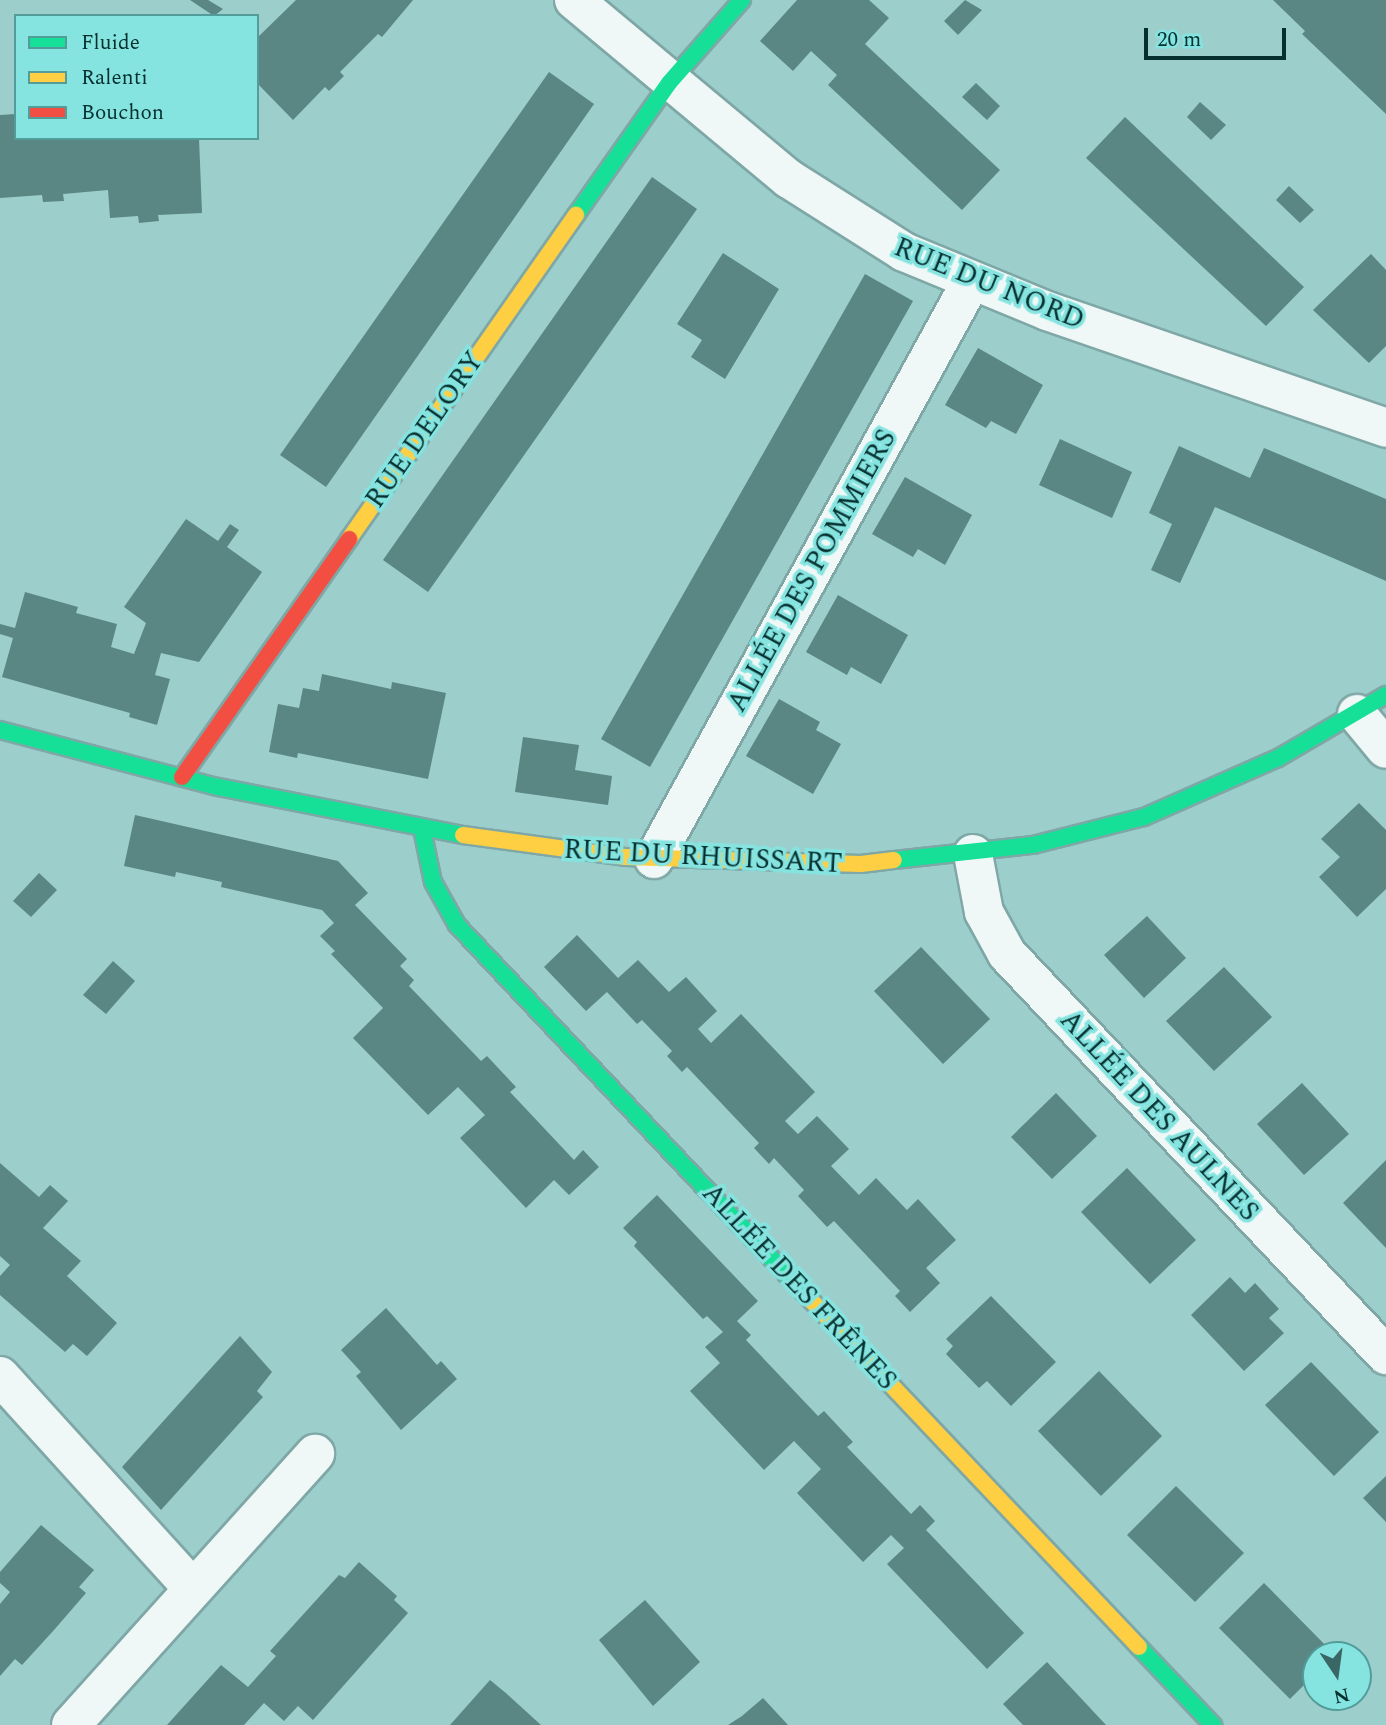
<!DOCTYPE html>
<meta charset="utf-8">
<style>
body{margin:0}
#map{position:relative;width:1386px;height:1725px;overflow:hidden;background:#9ccecc;font-family:Spectral,serif}
div>[style]{position:absolute}
.building>*{inset:0;background:#5a8684}
.roads{filter:drop-shadow(2px 0 #7ea7a6) drop-shadow(-2px 0 #7ea7a6) drop-shadow(0 2px #7ea7a6) drop-shadow(0 -2px #7ea7a6)}
.street>*{height:38px;margin:-19px;padding:0 19px;transform-origin:19px;border-radius:19px;background:#f0f8f7}
.fast>*{height:16px;margin:-8px;padding:0 8px;transform-origin:8px;border-radius:8px;background:#16e098}
.slow>*{height:16px;margin:-8px;padding:0 8px;transform-origin:8px;border-radius:8px;background:#ffcf43}
.jam>*{height:16px;margin:-8px;padding:0 8px;transform-origin:8px;border-radius:8px;background:#f24e42}
span{translate:-50% -50%;white-space:nowrap;text-align:center;line-height:1.15;-webkit-text-stroke:7px #86e4e0;paint-order:stroke}
.street-label{font-size:28px;color:#05302f}
.legend{position:absolute;left:14px;top:14px;width:245px;height:126px;box-sizing:border-box;background:#86e4e0;border:2px solid #529c99;margin:0;padding:9px 12px;list-style:none;font-size:21px;color:#05302f}
.legend li{display:flex;align-items:center;gap:14px;height:35px}
.legend b{width:35px;border:2px solid #529c99}
.north{position:absolute;left:1302px;top:1641px;width:70px;height:70px;box-sizing:border-box;background:#86e4e0;border:2px solid #529c99;border-radius:50%;rotate:167deg;font-size:19px;font-weight:700;line-height:28px;text-align:center;color:#05302f}
.north::after{content:'';display:block;margin:auto;width:24px;height:32px;background:#3a6766;clip-path:polygon(50% 0,100% 100%,50% 72%,0 100%)}
.scale{position:absolute;left:1144px;top:28px;width:142px;height:32px;box-sizing:border-box;border:4px solid #05302f;border-top:0;padding-left:9px;font-size:21px;line-height:24px;white-space:nowrap;color:#05302f;-webkit-text-stroke:5px #86e4e0;paint-order:stroke}
</style>
<div id="map">
<div class="building">
<i style="clip-path:polygon(190px 0,208px 0,223px 9px,214px 16px)"></i>
<i style="clip-path:polygon(296px 0,413px 0,382px 37px,378px 34px,340px 72px,344px 76px,329px 91px,325px 87px,293px 120px,257px 83px,257px 38px)"></i>
<i style="clip-path:polygon(797px 0,869px 0,889px 18px,865px 44px,1000px 170px,962px 210px,828px 85px,837px 75px,811px 51px,793px 71px,760px 41px)"></i>
<i style="clip-path:polygon(965px 0,982px 10px,958px 35px,944px 21px)"></i>
<i style="clip-path:polygon(1273px 0,1386px 0,1386px 114px,1302px 34px,1305px 31px)"></i>
<i style="clip-path:polygon(549px 72px,594px 104px,326px 487px,280px 455px)"></i>
<i style="clip-path:polygon(976px 83px,1000px 106px,987px 120px,962px 97px)"></i>
<i style="clip-path:polygon(1200px 102px,1226px 125px,1211px 140px,1187px 117px)"></i>
<i style="clip-path:polygon(16px 114px,16px 138px,199px 138px,202px 213px,158px 215px,159px 221px,139px 223px,138px 216px,110px 218px,108px 190px,63px 194px,64px 201px,43px 202px,42px 195px,0 198px,0 115px)"></i>
<i style="clip-path:polygon(1125px 117px,1304px 287px,1266px 326px,1086px 158px)"></i>
<i style="clip-path:polygon(652px 177px,697px 209px,428px 592px,383px 560px)"></i>
<i style="clip-path:polygon(1289px 186px,1314px 210px,1300px 223px,1276px 200px)"></i>
<i style="clip-path:polygon(723px 253px,779px 289px,725px 379px,691px 357px,702px 340px,677px 324px)"></i>
<i style="clip-path:polygon(1371px 254px,1386px 270px,1386px 346px,1369px 363px,1313px 310px)"></i>
<i style="clip-path:polygon(865px 274px,913px 301px,650px 767px,601px 739px)"></i>
<i style="clip-path:polygon(978px 348px,1043px 385px,1016px 434px,991px 421px,986px 428px,945px 405px)"></i>
<i style="clip-path:polygon(1060px 439px,1132px 472px,1112px 518px,1039px 485px)"></i>
<i style="clip-path:polygon(1179px 446px,1250px 478px,1264px 448px,1386px 499px,1386px 581px,1215px 507px,1180px 583px,1151px 570px,1172px 524px,1149px 513px)"></i>
<i style="clip-path:polygon(905px 477px,972px 515px,945px 565px,918px 549px,913px 557px,872px 534px)"></i>
<i style="clip-path:polygon(186px 519px,218px 541px,230px 524px,239px 530px,227px 547px,262px 572px,199px 662px,161px 653px,155px 675px,170px 679px,157px 725px,129px 717px,130px 713px,2px 677px,13px 638px,0 634px,0 624px,15px 628px,25px 592px,78px 607px,76px 613px,117px 624px,111px 647px,134px 654px,146px 623px,124px 607px)"></i>
<i style="clip-path:polygon(838px 595px,908px 635px,881px 684px,851px 667px,847px 675px,806px 652px)"></i>
<i style="clip-path:polygon(322px 674px,391px 689px,392px 682px,446px 693px,428px 779px,298px 753px,297px 758px,269px 752px,278px 704px,299px 708px,303px 688px,319px 691px)"></i>
<i style="clip-path:polygon(779px 699px,820px 722px,816px 730px,841px 744px,813px 794px,746px 756px)"></i>
<i style="clip-path:polygon(523px 737px,579px 745px,575px 770px,612px 776px,608px 805px,515px 792px)"></i>
<i style="clip-path:polygon(1359px 803px,1386px 830px,1386px 889px,1357px 917px,1319px 877px,1340px 857px,1321px 839px)"></i>
<i style="clip-path:polygon(135px 815px,338px 861px,368px 893px,355px 905px,407px 959px,400px 966px,414px 980px,409px 986px,481px 1061px,487px 1056px,501px 1071px,516px 1087px,510px 1092px,574px 1160px,583px 1150px,599px 1167px,569px 1195px,554px 1180px,526px 1208px,460px 1138px,485px 1115px,458px 1087px,428px 1115px,353px 1038px,383px 1008px,331px 954px,335px 951px,320px 936px,334px 923px,322px 910px,221px 887px,222px 882px,176px 872px,175px 877px,124px 866px)"></i>
<i style="clip-path:polygon(39px 873px,57px 890px,31px 917px,13px 901px)"></i>
<i style="clip-path:polygon(1147px 916px,1186px 958px,1144px 998px,1104px 955px)"></i>
<i style="clip-path:polygon(577px 935px,618px 978px,638px 960px,669px 992px,686px 977px,717px 1011px,698px 1029px,711px 1043px,741px 1014px,815px 1092px,785px 1121px,798px 1134px,817px 1116px,849px 1149px,831px 1166px,859px 1195px,876px 1178px,907px 1210px,918px 1199px,956px 1240px,926px 1268px,940px 1283px,910px 1312px,895px 1296px,900px 1291px,834px 1221px,827px 1227px,798px 1196px,804px 1190px,774px 1158px,769px 1164px,754px 1148px,759px 1143px,687px 1067px,682px 1072px,667px 1056px,672px 1051px,642px 1020px,637px 1024px,607px 992px,586px 1011px,544px 967px)"></i>
<i style="clip-path:polygon(921px 947px,990px 1019px,943px 1064px,874px 991px)"></i>
<i style="clip-path:polygon(113px 961px,135px 981px,106px 1014px,83px 995px)"></i>
<i style="clip-path:polygon(1224px 967px,1272px 1017px,1214px 1071px,1166px 1021px)"></i>
<i style="clip-path:polygon(1302px 1083px,1349px 1134px,1304px 1175px,1257px 1124px)"></i>
<i style="clip-path:polygon(1056px 1093px,1097px 1136px,1052px 1179px,1011px 1137px)"></i>
<i style="clip-path:polygon(1386px 1160px,1386px 1248px,1343px 1203px)"></i>
<i style="clip-path:polygon(0 1163px,39px 1197px,50px 1185px,68px 1201px,43px 1228px,81px 1261px,67px 1276px,117px 1323px,87px 1356px,73px 1344px,65px 1352px,0 1295px,0 1276px,10px 1265px,0 1256px)"></i>
<i style="clip-path:polygon(1127px 1168px,1196px 1240px,1150px 1284px,1081px 1212px)"></i>
<i style="clip-path:polygon(657px 1195px,758px 1301px,737px 1321px,751px 1335px,746px 1340px,818px 1416px,824px 1411px,838px 1426px,853px 1442px,847px 1447px,911px 1514px,920px 1505px,935px 1521px,926px 1530px,1024px 1633px,987px 1669px,887px 1564px,904px 1548px,891px 1535px,863px 1562px,797px 1493px,821px 1469px,794px 1441px,764px 1470px,690px 1391px,720px 1363px,705px 1347px,723px 1332px,707px 1316px,703px 1319px,634px 1246px,637px 1242px,623px 1228px)"></i>
<i style="clip-path:polygon(1230px 1277px,1245px 1293px,1255px 1283px,1279px 1309px,1269px 1318px,1284px 1333px,1244px 1371px,1191px 1315px)"></i>
<i style="clip-path:polygon(991px 1296px,1056px 1362px,1011px 1406px,987px 1381px,979px 1388px,946px 1354px,953px 1346px,946px 1339px)"></i>
<i style="clip-path:polygon(386px 1308px,437px 1365px,441px 1361px,457px 1379px,401px 1430px,356px 1376px,361px 1372px,341px 1350px)"></i>
<i style="clip-path:polygon(240px 1336px,272px 1372px,257px 1391px,263px 1397px,161px 1510px,122px 1467px)"></i>
<i style="clip-path:polygon(1311px 1362px,1379px 1432px,1334px 1476px,1265px 1405px)"></i>
<i style="clip-path:polygon(1099px 1371px,1162px 1436px,1101px 1496px,1038px 1431px)"></i>
<i style="clip-path:polygon(1386px 1476px,1386px 1522px,1363px 1498px)"></i>
<i style="clip-path:polygon(1176px 1486px,1244px 1553px,1195px 1602px,1127px 1535px)"></i>
<i style="clip-path:polygon(41px 1525px,94px 1570px,79px 1587px,86px 1593px,54px 1630px,22px 1665px,15px 1659px,0 1676px,0 1604px,10px 1592px,0 1583px,0 1572px)"></i>
<i style="clip-path:polygon(359px 1562px,397px 1596px,394px 1600px,408px 1613px,313px 1720px,298px 1706px,284px 1721px,264px 1703px,244px 1725px,167px 1725px,221px 1665px,248px 1687px,276px 1656px,270px 1651px,339px 1575px,345px 1578px)"></i>
<i style="clip-path:polygon(1264px 1583px,1335px 1655px,1316px 1655px,1316px 1673px,1290px 1699px,1219px 1628px)"></i>
<i style="clip-path:polygon(645px 1600px,700px 1662px,653px 1706px,599px 1640px)"></i>
<i style="clip-path:polygon(1047px 1662px,1077px 1694px,1106px 1725px,1023px 1725px,1003px 1704px)"></i>
<i style="clip-path:polygon(490px 1680px,507px 1694px,541px 1725px,450px 1725px)"></i>
<i style="clip-path:polygon(763px 1698px,788px 1725px,728px 1725px,742px 1716px)"></i>
</div>
<div class="roads">
<div class="street">
<i style="left:574px;top:0;width:280px;rotate:39.8deg"></i>
<i style="left:789px;top:179px;width:136px;rotate:32.4deg"></i>
<i style="left:904px;top:252px;width:155px;rotate:22.4deg"></i>
<i style="left:1047px;top:311px;width:359px;rotate:19deg"></i>
<i style="left:1357px;top:714px;width:45px;rotate:50.4deg"></i>
<i style="left:973px;top:854px;width:59px;rotate:79.3deg"></i>
<i style="left:984px;top:912px;width:48px;rotate:61.3deg"></i>
<i style="left:1007px;top:954px;width:552px;rotate:46.62deg"></i>
<i style="left:654px;top:859px;width:658px;rotate:-61.22deg"></i>
<i style="left:0;top:1376px;width:287px;rotate:47.8deg"></i>
<i style="left:71px;top:1725px;width:365px;rotate:-48deg"></i>
</div>
<div class="fast">
<i style="left:576px;top:215px;width:161px;rotate:-54.8deg"></i>
<i style="left:669px;top:83px;width:111px;rotate:-48.7deg"></i>
<i style="left:0;top:730px;width:225px;rotate:14.7deg"></i>
<i style="left:218px;top:787px;width:250px;rotate:11.1deg"></i>
<i style="left:422px;top:829px;width:54px;rotate:78.3deg"></i>
<i style="left:433px;top:882px;width:49px;rotate:60.8deg"></i>
<i style="left:457px;top:925px;width:510px;rotate:46.67deg"></i>
<i style="left:894px;top:860px;width:140px;rotate:-6.2deg"></i>
<i style="left:1033px;top:845px;width:114px;rotate:-14.2deg"></i>
<i style="left:1144px;top:817px;width:146px;rotate:-23.8deg"></i>
<i style="left:1278px;top:758px;width:125px;rotate:-30.3deg"></i>
<i style="left:1139px;top:1647px;width:108px;rotate:46.5deg"></i>
</div>
<div class="slow">
<i style="left:349px;top:539px;width:396px;rotate:-55deg"></i>
<i style="left:463px;top:835px;width:163px;rotate:7.7deg"></i>
<i style="left:625px;top:857px;width:236px;rotate:1.7deg"></i>
<i style="left:861px;top:864px;width:33px;rotate:-7deg"></i>
<i style="left:807px;top:1296px;width:483px;rotate:46.6deg"></i>
</div>
<div class="jam">
<i style="left:182px;top:777px;width:291px;rotate:-54.9deg"></i>
</div>
</div>
<div class="street-label">
<span style="left:989px;top:284px;rotate:22deg">RUE DU NORD</span>
<span style="left:425px;top:430px;rotate:-55deg">RUE DELORY</span>
<span style="left:812px;top:571px;rotate:-61deg">ALLÉE DES POMMIERS</span>
<span style="left:703px;top:857px;rotate:3deg">RUE DU RHUISSART</span>
<span style="left:1159px;top:1116px;rotate:47deg">ALLÉE DES AULNES</span>
<span style="left:799px;top:1287px;rotate:47deg">ALLÉE DES FRÊNES</span>
</div>
<ul class="legend">
<li><b style="height:9px;background:#16e098"></b>Fluide</li>
<li><b style="height:9px;background:#ffcf43"></b>Ralenti</li>
<li><b style="height:9px;background:#f24e42"></b>Bouchon</li>
</ul>
<div class="north">N</div>
<div class="scale">20 m</div>
</div>
